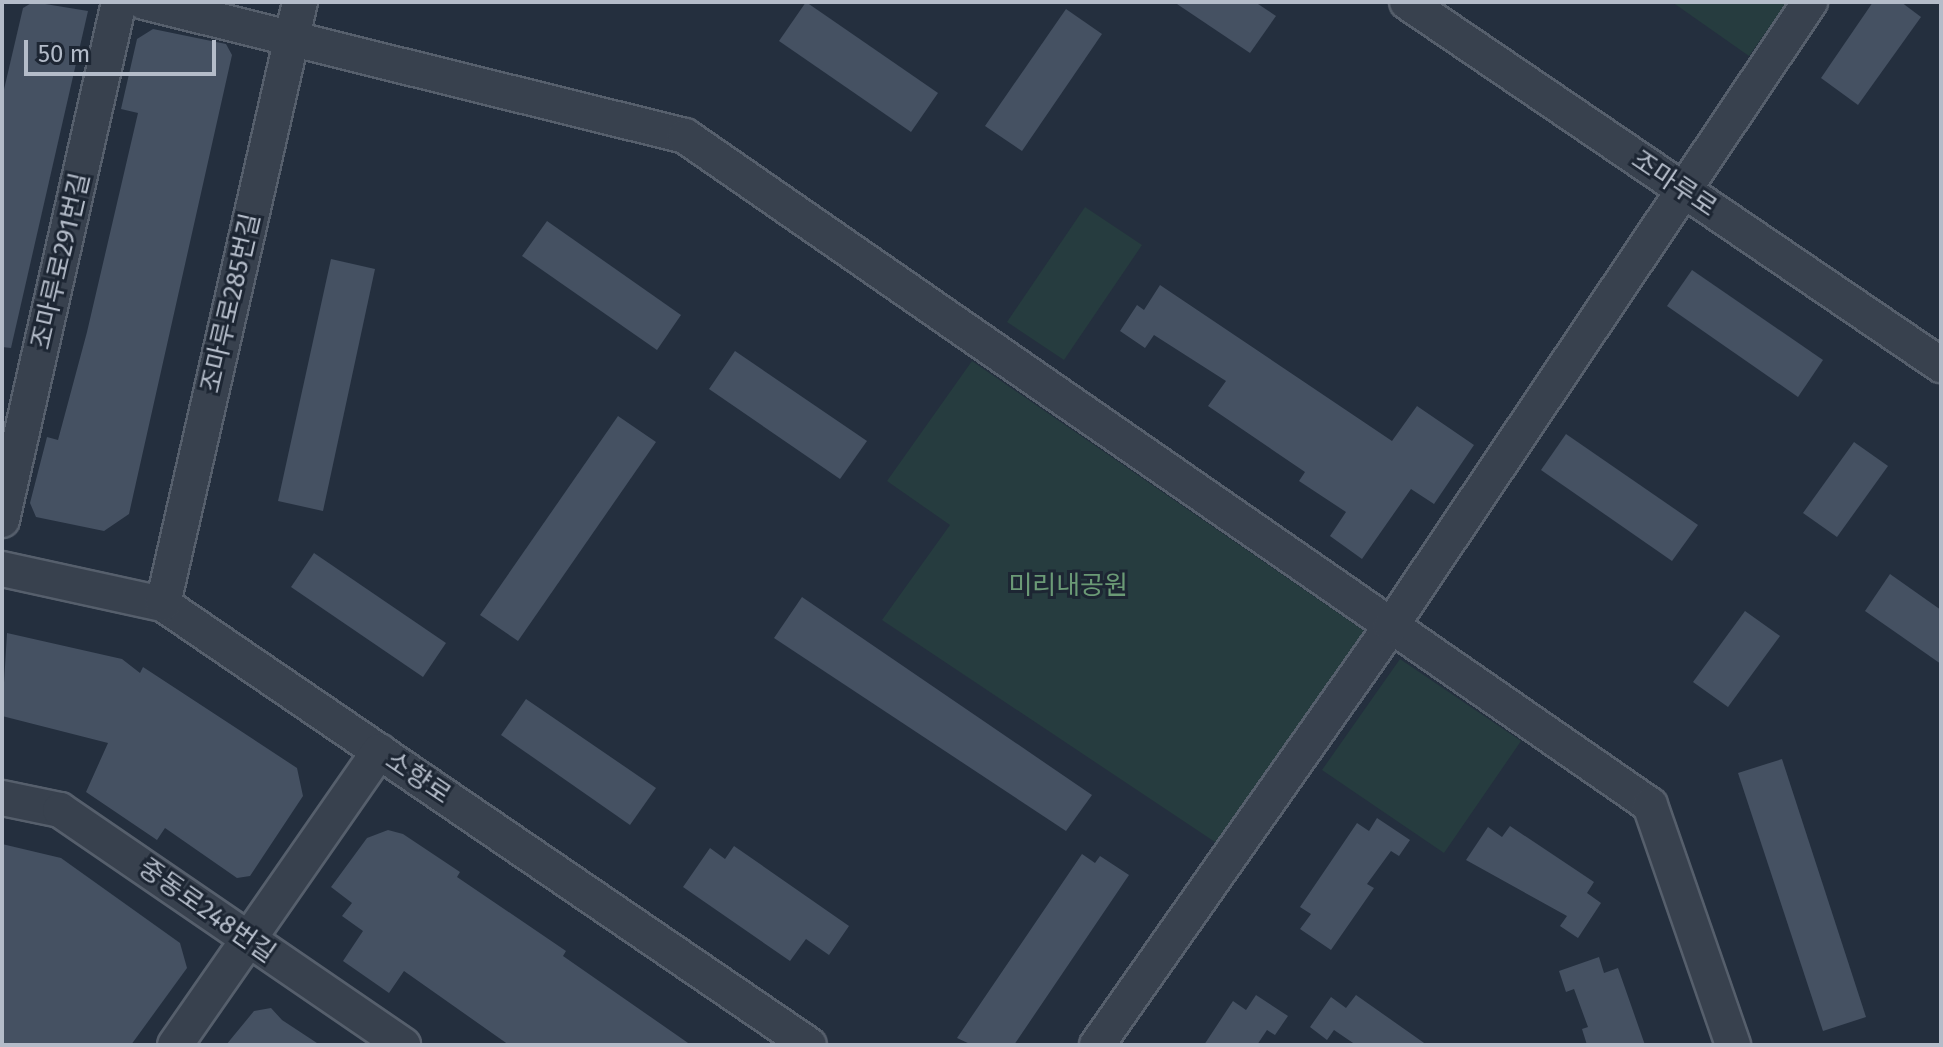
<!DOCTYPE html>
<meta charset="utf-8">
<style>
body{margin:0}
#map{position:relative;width:1943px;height:1047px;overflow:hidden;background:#242f3e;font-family:"Fira Sans","Noto Sans KR",sans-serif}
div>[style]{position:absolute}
.green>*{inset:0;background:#263c3f}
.building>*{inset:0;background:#455162}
.roads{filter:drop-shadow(2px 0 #565f6c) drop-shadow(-2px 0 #565f6c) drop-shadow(0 2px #565f6c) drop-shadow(0 -2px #565f6c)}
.minor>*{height:34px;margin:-17px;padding:0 17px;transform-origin:17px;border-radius:17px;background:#38414e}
span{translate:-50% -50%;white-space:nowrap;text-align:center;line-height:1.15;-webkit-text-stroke:6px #1d2633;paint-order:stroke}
.street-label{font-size:26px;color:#b4bcc9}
.park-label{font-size:26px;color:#6b9a76}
.frame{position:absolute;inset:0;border:4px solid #b4bcc9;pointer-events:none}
.scale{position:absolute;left:24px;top:40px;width:192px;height:36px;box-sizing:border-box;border:4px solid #b4bcc9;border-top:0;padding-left:10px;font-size:24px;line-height:28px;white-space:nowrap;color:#b4bcc9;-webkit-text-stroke:6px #1d2633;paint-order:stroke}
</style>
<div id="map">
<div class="green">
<i style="clip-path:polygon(1672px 2px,1787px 2px,1749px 56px)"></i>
<i style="clip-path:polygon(1085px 207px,1142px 245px,1064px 360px,1007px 322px)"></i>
<i style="clip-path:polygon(972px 361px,1370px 635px,1221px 846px,882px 620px,950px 525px,887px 481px)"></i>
<i style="clip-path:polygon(1400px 659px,1521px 741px,1444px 853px,1322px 770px)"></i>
</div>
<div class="building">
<i style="clip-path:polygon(33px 2px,88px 11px,11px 348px,2px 347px,2px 98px,23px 8px)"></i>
<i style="clip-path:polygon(806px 2px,938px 93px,911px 132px,779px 41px)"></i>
<i style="clip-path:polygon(1174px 2px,1255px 2px,1276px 16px,1250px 53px)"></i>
<i style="clip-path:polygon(1873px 2px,1901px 2px,1921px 17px,1858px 105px,1821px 78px)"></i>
<i style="clip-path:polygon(1066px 9px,1102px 34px,1022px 151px,985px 126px)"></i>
<i style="clip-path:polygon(153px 29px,226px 44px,232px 55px,129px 514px,104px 531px,36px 517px,30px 503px,47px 437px,58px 440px,87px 332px,138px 113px,121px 109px,137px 39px)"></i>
<i style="clip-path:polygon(547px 221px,681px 315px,657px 350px,522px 256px)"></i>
<i style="clip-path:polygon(331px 259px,375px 269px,323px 511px,278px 501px)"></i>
<i style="clip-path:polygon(1692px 270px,1823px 360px,1798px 397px,1667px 306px)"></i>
<i style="clip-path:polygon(1160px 285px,1392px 441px,1417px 406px,1474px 445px,1434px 504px,1411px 489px,1362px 559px,1330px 536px,1346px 512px,1299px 481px,1305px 472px,1208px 406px,1226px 381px,1154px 335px,1145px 348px,1120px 331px,1137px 305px,1144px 310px)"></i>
<i style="clip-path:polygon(735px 351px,867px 441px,840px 479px,709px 389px)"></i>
<i style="clip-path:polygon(618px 416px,656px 442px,518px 641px,480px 615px)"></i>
<i style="clip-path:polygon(1566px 434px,1698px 525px,1672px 561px,1541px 470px)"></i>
<i style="clip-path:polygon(1854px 442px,1888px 466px,1837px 537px,1803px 513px)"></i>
<i style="clip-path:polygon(314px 553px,446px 643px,423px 677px,291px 587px)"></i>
<i style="clip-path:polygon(1890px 574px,1941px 610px,1941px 664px,1865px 611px)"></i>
<i style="clip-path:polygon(802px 597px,1092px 795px,1066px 831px,774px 638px)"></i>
<i style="clip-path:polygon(1745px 611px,1780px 636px,1728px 707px,1693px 682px)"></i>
<i style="clip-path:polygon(7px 633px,122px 659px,140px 673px,143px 667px,297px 768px,303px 796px,250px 876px,237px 878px,165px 828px,157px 840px,86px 792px,108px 743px,2px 716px)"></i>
<i style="clip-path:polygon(526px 699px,656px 788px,630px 825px,501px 735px)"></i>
<i style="clip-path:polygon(1782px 759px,1866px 1017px,1823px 1031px,1738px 773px)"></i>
<i style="clip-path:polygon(1377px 818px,1410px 840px,1399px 856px,1391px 851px,1367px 884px,1374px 888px,1331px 950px,1300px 929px,1311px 914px,1300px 907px,1357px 823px,1369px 831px)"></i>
<i style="clip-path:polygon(1510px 826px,1594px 882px,1587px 893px,1601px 903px,1578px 938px,1560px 926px,1567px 916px,1466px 860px,1488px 827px,1502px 837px)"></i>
<i style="clip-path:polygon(388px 830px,403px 834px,460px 872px,457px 877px,566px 951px,563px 956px,691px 1045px,509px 1045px,404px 971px,389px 993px,343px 961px,363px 931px,342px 916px,352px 903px,331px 887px,367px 838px)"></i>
<i style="clip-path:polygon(2px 844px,61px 858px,180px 943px,187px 968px,131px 1045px,2px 1045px)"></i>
<i style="clip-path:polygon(734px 846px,849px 926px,829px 955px,806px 939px,790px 961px,683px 887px,710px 848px,725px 859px)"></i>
<i style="clip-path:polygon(1082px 854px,1095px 863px,1100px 856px,1129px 875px,1014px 1045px,972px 1045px,957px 1038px)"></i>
<i style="clip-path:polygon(1599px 957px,1604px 973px,1618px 968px,1645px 1045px,1587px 1045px,1582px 1029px,1588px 1027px,1574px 989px,1566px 992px,1559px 971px)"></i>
<i style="clip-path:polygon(1256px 995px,1288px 1016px,1275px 1035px,1267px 1030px,1257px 1045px,1204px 1045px,1233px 1001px,1246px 1010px)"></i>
<i style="clip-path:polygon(1356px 995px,1427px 1045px,1356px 1045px,1334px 1030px,1327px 1040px,1310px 1027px,1331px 997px,1346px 1008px)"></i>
<i style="clip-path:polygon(271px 1008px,282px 1020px,320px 1045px,226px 1045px,254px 1011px)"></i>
</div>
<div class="roads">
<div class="minor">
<i style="left:144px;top:2px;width:557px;rotate:13.91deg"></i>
<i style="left:685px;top:136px;width:1174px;rotate:34.73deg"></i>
<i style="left:1650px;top:805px;width:254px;rotate:70.9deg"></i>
<i style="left:1407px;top:2px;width:646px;rotate:34.21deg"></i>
<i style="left:2px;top:520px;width:531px;rotate:-77.27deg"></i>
<i style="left:2px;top:569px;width:165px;rotate:12.3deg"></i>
<i style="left:163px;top:604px;width:782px;rotate:34.32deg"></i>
<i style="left:163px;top:604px;width:617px;rotate:-77.18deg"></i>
<i style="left:2px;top:798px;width:59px;rotate:11.7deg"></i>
<i style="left:60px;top:810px;width:416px;rotate:34.4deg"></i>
<i style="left:175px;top:1045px;width:358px;rotate:-55.2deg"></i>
<i style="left:1097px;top:1045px;width:512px;rotate:-54.94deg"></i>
<i style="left:1391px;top:626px;width:752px;rotate:-56.12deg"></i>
</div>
</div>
<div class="street-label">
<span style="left:1674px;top:184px;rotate:34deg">조마루로</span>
<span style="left:61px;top:261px;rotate:-77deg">조마루로291번길</span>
<span style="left:231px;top:303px;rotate:-77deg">조마루로285번길</span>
<span style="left:418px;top:778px;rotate:34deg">소향로</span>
<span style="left:207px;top:911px;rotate:35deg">중동로248번길</span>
</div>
<div class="park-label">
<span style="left:1068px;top:586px">미리내공원</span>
</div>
<div class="frame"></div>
<div class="scale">50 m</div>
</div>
